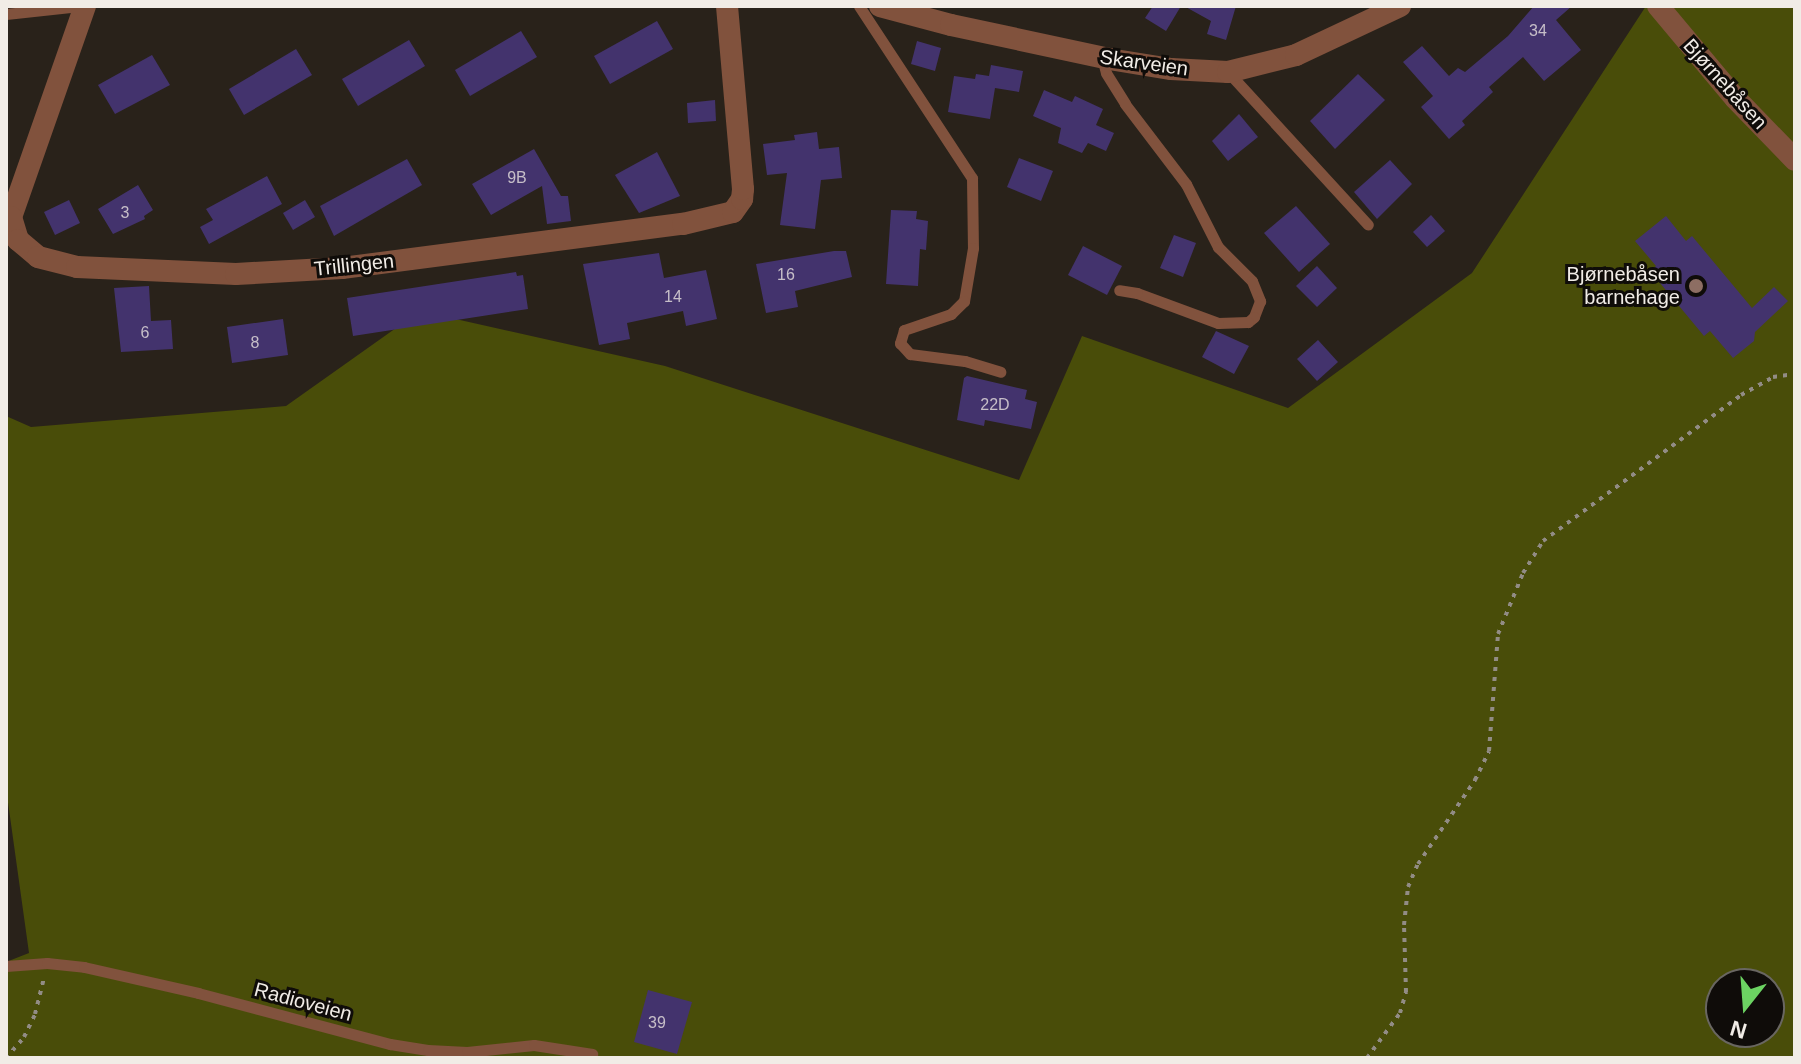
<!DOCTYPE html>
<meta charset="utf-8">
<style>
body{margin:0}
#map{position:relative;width:1801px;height:1064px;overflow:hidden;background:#29221a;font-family:Arial,sans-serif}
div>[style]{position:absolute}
.green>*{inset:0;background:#494d09}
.building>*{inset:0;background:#43336d}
.path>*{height:4px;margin-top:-2px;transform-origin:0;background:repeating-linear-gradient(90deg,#928c85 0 4px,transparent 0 10px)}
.service>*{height:11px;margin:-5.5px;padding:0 5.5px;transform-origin:5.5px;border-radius:5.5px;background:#81523d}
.minor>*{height:22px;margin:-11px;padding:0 11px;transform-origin:11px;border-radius:11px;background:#81523d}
.dots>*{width:22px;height:22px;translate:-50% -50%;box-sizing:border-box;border:4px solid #0f0c09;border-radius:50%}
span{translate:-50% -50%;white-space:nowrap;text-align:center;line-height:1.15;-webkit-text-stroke:6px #0f0c09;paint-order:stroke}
.number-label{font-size:16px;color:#c6bec8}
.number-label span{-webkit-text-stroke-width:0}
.street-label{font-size:20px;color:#f1ece6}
.poi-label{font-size:20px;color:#f1ece6}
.right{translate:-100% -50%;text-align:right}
.frame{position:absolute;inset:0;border:8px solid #f1ece6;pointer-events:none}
.north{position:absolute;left:1705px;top:968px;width:80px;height:80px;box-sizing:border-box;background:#0f0c09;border:2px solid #696661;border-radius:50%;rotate:197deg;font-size:22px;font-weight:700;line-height:32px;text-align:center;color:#f1ece6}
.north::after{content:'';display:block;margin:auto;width:28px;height:36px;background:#6cd362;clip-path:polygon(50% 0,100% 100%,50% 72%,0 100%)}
</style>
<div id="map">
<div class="green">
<i style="clip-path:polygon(evenodd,1646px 6px,1795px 6px,1795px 1058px,6px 1058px,6px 962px,29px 953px,6px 788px,6px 416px,31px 427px,286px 406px,420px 311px,665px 366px,1019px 480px,1082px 336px,1288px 408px,1472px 273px,1646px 6px,1721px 984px,1769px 984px,1769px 1032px,1721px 1032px,1721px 984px)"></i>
</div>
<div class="building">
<i style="clip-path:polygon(1153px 6px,1181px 6px,1166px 31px,1145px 18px)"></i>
<i style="clip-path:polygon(1184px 6px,1236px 6px,1226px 40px,1207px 34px,1211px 21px)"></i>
<i style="clip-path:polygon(1534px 6px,1572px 6px,1556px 20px,1581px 50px,1544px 81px,1523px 57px,1489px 87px,1493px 92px,1462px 121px,1465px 125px,1449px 139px,1421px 107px,1433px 96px,1403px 62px,1422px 46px,1449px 76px,1458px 68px,1465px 72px,1508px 36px)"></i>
<i style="clip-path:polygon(657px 21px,673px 49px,610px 84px,594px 56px)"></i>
<i style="clip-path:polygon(521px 31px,537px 57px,470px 96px,455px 70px)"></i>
<i style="clip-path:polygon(409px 40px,425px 66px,358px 106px,342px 79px)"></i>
<i style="clip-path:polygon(917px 41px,941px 48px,935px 71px,911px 64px)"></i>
<i style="clip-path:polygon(296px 49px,312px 75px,244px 115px,229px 89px)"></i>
<i style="clip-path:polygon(152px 55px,170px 85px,115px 114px,98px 85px)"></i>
<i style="clip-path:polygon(991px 65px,1023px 71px,1019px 92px,995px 88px,990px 119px,948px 112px,954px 76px,975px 79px,976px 74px,989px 76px)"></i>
<i style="clip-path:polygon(1358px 74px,1385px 100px,1335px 149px,1310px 121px)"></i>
<i style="clip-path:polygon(1044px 90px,1072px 102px,1075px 96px,1103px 109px,1096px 125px,1114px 133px,1106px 151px,1088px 143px,1082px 153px,1058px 143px,1061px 128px,1033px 116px)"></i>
<i style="clip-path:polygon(715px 100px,716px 121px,688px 123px,687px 103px)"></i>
<i style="clip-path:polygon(1239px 114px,1258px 137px,1228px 161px,1212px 141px)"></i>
<i style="clip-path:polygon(817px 132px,819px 149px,839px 147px,842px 178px,821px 180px,815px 229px,780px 225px,787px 173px,767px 175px,763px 144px,795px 140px,794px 135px)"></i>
<i style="clip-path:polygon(534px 149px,561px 196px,568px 196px,571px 221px,547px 224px,542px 186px,491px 215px,472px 184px)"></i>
<i style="clip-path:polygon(657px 152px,680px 196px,639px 213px,615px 175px)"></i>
<i style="clip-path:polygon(1019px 158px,1053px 171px,1041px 201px,1007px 187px)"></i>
<i style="clip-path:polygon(407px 159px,422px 185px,334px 236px,320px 206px)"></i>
<i style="clip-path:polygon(1390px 160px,1412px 184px,1377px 219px,1354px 192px)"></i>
<i style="clip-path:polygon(267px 176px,282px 204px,209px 244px,200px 227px,213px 220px,206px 209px)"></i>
<i style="clip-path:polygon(138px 185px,153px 210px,144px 216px,145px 219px,113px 234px,98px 209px)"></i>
<i style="clip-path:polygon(69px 200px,80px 223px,55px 235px,44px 212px)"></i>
<i style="clip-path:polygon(305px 200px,315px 217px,293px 230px,283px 213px)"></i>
<i style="clip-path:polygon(1296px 206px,1330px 244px,1299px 272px,1264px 233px)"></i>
<i style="clip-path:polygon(891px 210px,917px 211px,916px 219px,928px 221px,926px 250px,920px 249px,918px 286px,886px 284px)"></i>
<i style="clip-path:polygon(1431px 215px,1445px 231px,1427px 247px,1413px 232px)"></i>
<i style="clip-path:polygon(1666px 216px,1686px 241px,1692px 236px,1752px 308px,1774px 287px,1788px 301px,1755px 332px,1754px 341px,1733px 358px,1710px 331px,1704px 336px,1650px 271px,1656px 266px,1635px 241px)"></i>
<i style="clip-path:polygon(1174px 235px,1196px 243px,1183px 277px,1160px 268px)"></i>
<i style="clip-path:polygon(1083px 246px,1122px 266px,1107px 295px,1068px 275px)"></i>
<i style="clip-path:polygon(834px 251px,846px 251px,852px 277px,795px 291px,798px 307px,766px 313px,756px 264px)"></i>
<i style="clip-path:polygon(659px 253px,664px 278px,706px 270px,717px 319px,686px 326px,683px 311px,627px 323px,630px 339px,599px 345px,583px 264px)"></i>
<i style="clip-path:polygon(1317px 266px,1337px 288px,1317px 307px,1296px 286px)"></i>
<i style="clip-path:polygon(516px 272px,517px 276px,523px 275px,528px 309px,353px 336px,347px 298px)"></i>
<i style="clip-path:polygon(149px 286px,151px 321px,171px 320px,173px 349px,121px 352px,114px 288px)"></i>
<i style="clip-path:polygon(283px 319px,288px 355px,232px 363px,227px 327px)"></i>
<i style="clip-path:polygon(1216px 331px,1249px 346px,1234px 374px,1202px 357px)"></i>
<i style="clip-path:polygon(1318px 340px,1338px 362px,1317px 381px,1297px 359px)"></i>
<i style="clip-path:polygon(967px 376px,1027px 390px,1025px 399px,1037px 402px,1031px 429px,985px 420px,984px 426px,957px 420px,964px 378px)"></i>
<i style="clip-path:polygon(648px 990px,692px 1002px,677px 1054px,634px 1042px)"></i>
</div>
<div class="path">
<i style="left:6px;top:1058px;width:28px;rotate:-49deg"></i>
<i style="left:24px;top:1037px;width:25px;rotate:-64deg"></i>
<i style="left:35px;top:1014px;width:36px;rotate:-76deg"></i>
<i style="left:1367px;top:1058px;width:56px;rotate:-53.7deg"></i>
<i style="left:1400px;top:1013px;width:22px;rotate:-74deg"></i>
<i style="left:1406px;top:992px;width:67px;rotate:-91.7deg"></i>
<i style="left:1404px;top:925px;width:38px;rotate:-84deg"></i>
<i style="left:1408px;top:887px;width:25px;rotate:-67deg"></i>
<i style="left:1418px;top:864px;width:102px;rotate:-55.8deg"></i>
<i style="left:1475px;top:780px;width:32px;rotate:-64deg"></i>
<i style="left:1489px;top:751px;width:117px;rotate:-85.6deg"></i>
<i style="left:1498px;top:634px;width:66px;rotate:-67.7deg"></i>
<i style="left:1523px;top:573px;width:38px;rotate:-58deg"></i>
<i style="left:1543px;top:541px;width:246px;rotate:-36.4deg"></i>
<i style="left:1741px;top:395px;width:37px;rotate:-29deg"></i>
<i style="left:1773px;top:377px;width:22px;rotate:-8deg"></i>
</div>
<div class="service">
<i style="left:859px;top:6px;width:206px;rotate:56.7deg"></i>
<i style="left:972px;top:178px;width:70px;rotate:89.2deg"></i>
<i style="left:973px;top:248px;width:54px;rotate:99.6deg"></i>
<i style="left:964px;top:301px;width:18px;rotate:135deg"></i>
<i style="left:951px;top:314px;width:50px;rotate:161.2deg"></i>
<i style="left:904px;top:330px;width:14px;rotate:107deg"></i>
<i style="left:900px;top:343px;width:15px;rotate:48deg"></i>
<i style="left:910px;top:354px;width:55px;rotate:7.3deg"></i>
<i style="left:965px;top:361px;width:37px;rotate:17deg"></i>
<i style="left:6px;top:14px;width:74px;rotate:-6.2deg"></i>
<i style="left:1102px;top:57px;width:16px;rotate:76deg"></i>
<i style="left:1106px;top:73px;width:36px;rotate:58deg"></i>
<i style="left:1125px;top:104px;width:101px;rotate:52.7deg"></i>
<i style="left:1186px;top:184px;width:71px;rotate:63.1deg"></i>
<i style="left:1218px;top:247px;width:48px;rotate:45deg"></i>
<i style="left:1252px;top:281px;width:22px;rotate:68deg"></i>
<i style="left:1260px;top:301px;width:17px;rotate:111deg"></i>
<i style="left:1254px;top:317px;width:8px;rotate:140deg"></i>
<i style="left:1248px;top:322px;width:30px;rotate:178deg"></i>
<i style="left:1218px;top:323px;width:86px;rotate:-159.7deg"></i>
<i style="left:1137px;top:293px;width:18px;rotate:-171deg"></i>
<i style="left:1228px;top:72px;width:207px;rotate:47.5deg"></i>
<i style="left:6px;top:966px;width:41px;rotate:-4.2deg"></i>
<i style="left:47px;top:963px;width:37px;rotate:6deg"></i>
<i style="left:84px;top:967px;width:117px;rotate:12.8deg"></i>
<i style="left:198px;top:993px;width:199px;rotate:14.9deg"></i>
<i style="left:390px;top:1044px;width:38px;rotate:9deg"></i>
<i style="left:428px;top:1050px;width:39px;rotate:3deg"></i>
<i style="left:467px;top:1052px;width:67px;rotate:-6deg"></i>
<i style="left:534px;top:1045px;width:59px;rotate:8.8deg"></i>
</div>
<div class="minor">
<i style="left:85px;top:6px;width:224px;rotate:109.3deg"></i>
<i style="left:11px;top:217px;width:24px;rotate:73deg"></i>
<i style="left:18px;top:240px;width:26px;rotate:40deg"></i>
<i style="left:38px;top:257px;width:40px;rotate:14.4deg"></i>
<i style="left:77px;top:267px;width:159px;rotate:2.5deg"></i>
<i style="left:236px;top:274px;width:106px;rotate:-3.2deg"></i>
<i style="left:342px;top:268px;width:344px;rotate:-7.4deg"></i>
<i style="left:683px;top:224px;width:51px;rotate:-13.5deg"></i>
<i style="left:733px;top:212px;width:16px;rotate:-55deg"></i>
<i style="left:742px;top:199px;width:10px;rotate:-84deg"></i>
<i style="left:743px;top:189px;width:184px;rotate:-95deg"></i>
<i style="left:880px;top:6px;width:73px;rotate:15deg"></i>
<i style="left:951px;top:25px;width:162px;rotate:12.1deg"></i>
<i style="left:1109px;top:59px;width:63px;rotate:9.2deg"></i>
<i style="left:1171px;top:69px;width:57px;rotate:3deg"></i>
<i style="left:1228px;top:72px;width:70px;rotate:-14deg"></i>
<i style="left:1296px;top:55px;width:115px;rotate:-25.2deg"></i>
<i style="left:1658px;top:6px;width:120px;rotate:50.1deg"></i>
<i style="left:1735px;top:98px;width:86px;rotate:45.9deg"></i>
</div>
<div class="dots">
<i style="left:1696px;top:286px;background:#8d6e63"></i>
</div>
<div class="number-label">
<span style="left:1538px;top:31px">34</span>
<span style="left:517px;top:178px">9B</span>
<span style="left:125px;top:213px">3</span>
<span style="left:786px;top:275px">16</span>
<span style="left:673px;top:297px">14</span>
<span style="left:145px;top:333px">6</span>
<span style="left:255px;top:343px">8</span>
<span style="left:995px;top:405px">22D</span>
<span style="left:657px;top:1023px">39</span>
</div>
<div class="street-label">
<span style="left:1144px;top:63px;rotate:8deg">Skarveien</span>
<span style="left:1725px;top:84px;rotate:48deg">Bjørnebåsen</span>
<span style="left:354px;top:265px;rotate:-6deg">Trillingen</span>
<span style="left:303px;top:1002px;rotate:15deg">Radioveien</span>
</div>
<div class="poi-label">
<span class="right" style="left:1680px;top:286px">Bjørnebåsen<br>barnehage</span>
</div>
<div class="frame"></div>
<div class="north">N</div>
</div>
